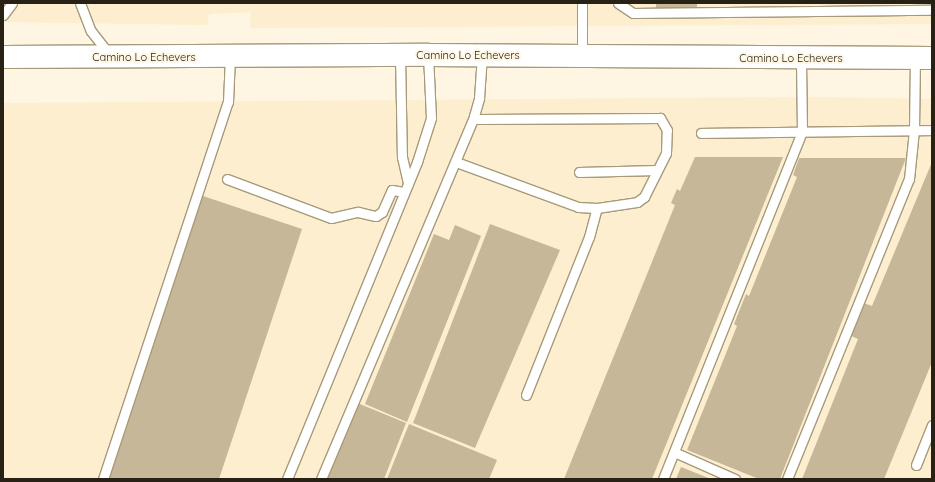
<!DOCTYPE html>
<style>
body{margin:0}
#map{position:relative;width:935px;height:482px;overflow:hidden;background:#fef5e2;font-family:Quicksand,sans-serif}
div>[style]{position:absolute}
.built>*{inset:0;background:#fceece}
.building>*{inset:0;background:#c5b797}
.roads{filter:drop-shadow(1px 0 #a79a7b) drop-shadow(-1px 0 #a79a7b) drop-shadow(0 1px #a79a7b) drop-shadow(0 -1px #a79a7b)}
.service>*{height:9px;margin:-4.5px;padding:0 4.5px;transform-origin:4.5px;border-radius:4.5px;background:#fff}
.secondary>*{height:22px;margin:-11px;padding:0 11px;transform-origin:11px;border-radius:11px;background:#fff}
span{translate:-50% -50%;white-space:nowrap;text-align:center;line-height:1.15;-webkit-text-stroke:3.5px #fef5e2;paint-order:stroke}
.street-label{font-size:11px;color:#282216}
.frame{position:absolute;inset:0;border:4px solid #282216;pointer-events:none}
</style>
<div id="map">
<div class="built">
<i style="clip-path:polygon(3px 3px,932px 3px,932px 24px,250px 28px,251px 12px,209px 14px,207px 25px,3px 22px)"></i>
<i style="clip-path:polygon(813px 97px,932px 99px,932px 479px,3px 479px,3px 103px)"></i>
</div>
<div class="building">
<i style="clip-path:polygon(656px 3px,697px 3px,697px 11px,656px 11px)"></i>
<i style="clip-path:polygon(695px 157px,783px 157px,652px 479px,564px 479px,675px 205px,671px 203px,677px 189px,680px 191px)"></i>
<i style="clip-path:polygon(799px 158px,906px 158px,780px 479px,759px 479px,687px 450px,737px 326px,734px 324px,746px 294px,749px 296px,797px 177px,793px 175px)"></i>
<i style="clip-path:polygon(932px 162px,932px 362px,884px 479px,802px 479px,858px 339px,849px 335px,861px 302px,872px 306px)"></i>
<i style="clip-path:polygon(200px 195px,302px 229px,219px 479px,105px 479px)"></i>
<i style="clip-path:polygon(490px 224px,560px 250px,475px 448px,413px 423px)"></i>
<i style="clip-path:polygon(455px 225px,481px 236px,407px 422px,365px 404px,434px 234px,449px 240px)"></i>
<i style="clip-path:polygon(355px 402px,406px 423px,384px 479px,325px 479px)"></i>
<i style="clip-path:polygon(409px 424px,497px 460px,489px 479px,387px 479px)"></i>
<i style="clip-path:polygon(681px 467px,711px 479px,676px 479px)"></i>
</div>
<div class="roads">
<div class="service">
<i style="left:80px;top:3px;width:30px;rotate:69deg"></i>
<i style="left:91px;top:31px;width:29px;rotate:52deg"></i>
<i style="left:618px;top:3px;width:18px;rotate:34deg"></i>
<i style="left:633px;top:13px;width:299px;rotate:-0.6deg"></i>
<i style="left:3px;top:15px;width:15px;rotate:-53deg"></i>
<i style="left:400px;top:55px;width:102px;rotate:88.9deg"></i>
<i style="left:402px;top:157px;width:27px;rotate:77deg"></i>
<i style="left:582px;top:56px;width:53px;rotate:-90deg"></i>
<i style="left:701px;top:133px;width:231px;rotate:-0.7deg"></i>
<i style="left:456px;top:162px;width:130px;rotate:20.2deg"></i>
<i style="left:578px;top:207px;width:19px;rotate:3deg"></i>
<i style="left:597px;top:208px;width:40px;rotate:-8.5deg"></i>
<i style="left:637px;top:202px;width:9px;rotate:-36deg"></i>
<i style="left:644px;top:197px;width:49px;rotate:-63.4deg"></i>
<i style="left:666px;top:153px;width:23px;rotate:-88deg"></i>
<i style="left:667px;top:130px;width:14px;rotate:-120deg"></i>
<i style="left:660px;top:118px;width:183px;rotate:179.7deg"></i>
<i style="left:477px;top:119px;width:4px;rotate:-135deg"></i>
<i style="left:474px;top:116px;width:19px;rotate:-74deg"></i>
<i style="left:479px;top:98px;width:43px;rotate:-86deg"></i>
<i style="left:579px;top:172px;width:78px;rotate:-1.5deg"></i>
<i style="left:227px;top:179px;width:111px;rotate:20.6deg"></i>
<i style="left:331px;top:218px;width:28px;rotate:-13deg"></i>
<i style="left:358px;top:212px;width:18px;rotate:13deg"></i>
<i style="left:376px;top:216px;width:7px;rotate:-34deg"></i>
<i style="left:382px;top:212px;width:24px;rotate:-66deg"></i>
<i style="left:392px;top:190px;width:12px;rotate:9deg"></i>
<i style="left:526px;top:395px;width:170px;rotate:-68.3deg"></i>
<i style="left:589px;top:237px;width:30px;rotate:-75deg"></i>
<i style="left:674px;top:452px;width:67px;rotate:23.9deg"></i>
<i style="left:916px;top:465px;width:43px;rotate:-68.2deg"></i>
<i style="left:103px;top:479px;width:397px;rotate:-71.7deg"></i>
<i style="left:228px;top:102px;width:46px;rotate:-87.5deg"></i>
<i style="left:287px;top:479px;width:343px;rotate:-67.7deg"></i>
<i style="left:417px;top:162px;width:46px;rotate:-72.3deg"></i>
<i style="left:431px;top:118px;width:63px;rotate:-92.7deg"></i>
<i style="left:321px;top:479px;width:394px;rotate:-67.1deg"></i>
<i style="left:663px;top:479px;width:375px;rotate:-68.2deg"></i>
<i style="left:802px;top:131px;width:73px;rotate:-90.8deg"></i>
<i style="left:787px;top:479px;width:324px;rotate:-67.9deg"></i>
<i style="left:909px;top:179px;width:49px;rotate:-84.2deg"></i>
<i style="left:914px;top:130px;width:72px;rotate:-89.2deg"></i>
</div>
<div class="secondary">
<i style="left:3px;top:57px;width:425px;rotate:-0.3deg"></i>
<i style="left:428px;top:55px;width:504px;rotate:0.34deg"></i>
</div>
</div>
<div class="street-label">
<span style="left:468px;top:55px">Camino Lo Echevers</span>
<span style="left:144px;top:57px">Camino Lo Echevers</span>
<span style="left:791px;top:58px">Camino Lo Echevers</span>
</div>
<div class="frame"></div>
</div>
